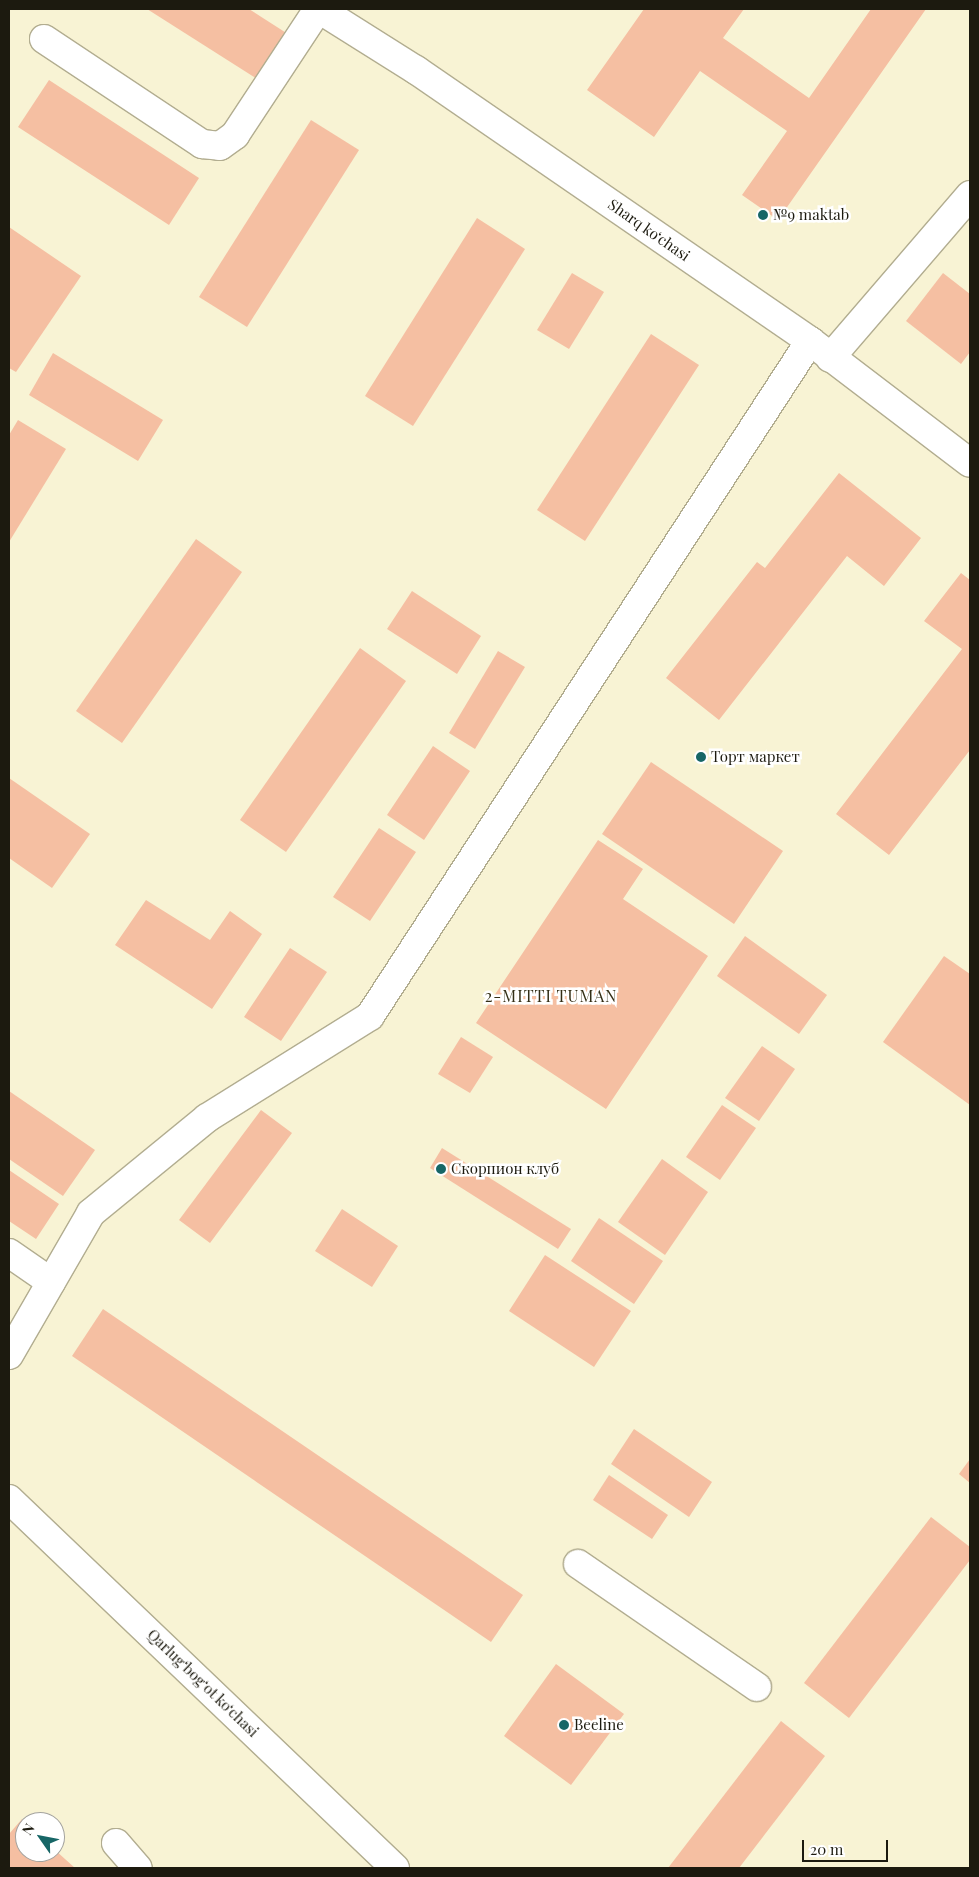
<!DOCTYPE html>
<meta charset="utf-8">
<style>
body{margin:0}
#map{position:relative;width:979px;height:1877px;overflow:hidden;background:#f8f3d4;font-family:"Playfair Display",serif}
div>[style]{position:absolute}
.building>*{inset:0;background:#f5bfa2}
.roads{filter:drop-shadow(1px 0 #b2ad90) drop-shadow(-1px 0 #b2ad90) drop-shadow(0 1px #b2ad90) drop-shadow(0 -1px #b2ad90)}
.minor>*{height:28px;margin:-14px;padding:0 14px;transform-origin:14px;border-radius:14px;background:#fff}
.major>*{height:28px;margin:-14px;padding:0 14px;transform-origin:14px;border-radius:14px;background:#fff}
.dots>*{width:14px;height:14px;translate:-50% -50%;box-sizing:border-box;border:2px solid #fff;border-radius:50%}
span{translate:-50% -50%;white-space:nowrap;text-align:center;line-height:1.15;-webkit-text-stroke:5px #fff;paint-order:stroke}
.poi-label{font-size:15px;color:#1c1a0f}
.left{translate:0 -50%;text-align:left}
.street-label{font-size:15px;color:#1c1a0f}
.neighbourhood-label{font-size:16px;color:#332e15;letter-spacing:1px}
.frame{position:absolute;inset:0;border:10px solid #1c1a0f;pointer-events:none}
.north{position:absolute;left:15px;top:1812px;width:50px;height:50px;box-sizing:border-box;background:#fff;border:1px solid #a4a39f;border-radius:50%;rotate:303deg;font-size:14px;font-weight:700;line-height:20px;text-align:center;color:#1c1a0f}
.north::after{content:'';display:block;margin:auto;width:18px;height:22px;background:#176666;clip-path:polygon(50% 0,100% 100%,50% 72%,0 100%)}
.scale{position:absolute;left:802px;top:1840px;width:86px;height:22px;box-sizing:border-box;border:2px solid #1c1a0f;border-top:0;padding-left:6px;font-size:15px;line-height:18px;white-space:nowrap;color:#1c1a0f;-webkit-text-stroke:4px #fff;paint-order:stroke}
</style>
<div id="map">
<div class="building">
<i style="clip-path:polygon(147px 9px,249px 9px,291px 36px,262px 82px)"></i>
<i style="clip-path:polygon(644px 9px,744px 9px,723px 38px,809px 98px,871px 9px,926px 9px,778px 220px,742px 195px,787px 131px,700px 71px,654px 137px,587px 90px)"></i>
<i style="clip-path:polygon(49px 80px,199px 178px,169px 225px,18px 127px)"></i>
<i style="clip-path:polygon(311px 120px,359px 150px,247px 327px,199px 297px)"></i>
<i style="clip-path:polygon(477px 218px,525px 249px,413px 426px,365px 396px)"></i>
<i style="clip-path:polygon(9px 227px,81px 276px,16px 372px,9px 368px)"></i>
<i style="clip-path:polygon(572px 273px,604px 292px,569px 349px,537px 330px)"></i>
<i style="clip-path:polygon(943px 273px,970px 294px,970px 352px,961px 364px,906px 321px)"></i>
<i style="clip-path:polygon(651px 334px,699px 365px,585px 541px,537px 510px)"></i>
<i style="clip-path:polygon(53px 353px,163px 420px,138px 461px,29px 395px)"></i>
<i style="clip-path:polygon(18px 420px,66px 449px,9px 542px,9px 435px)"></i>
<i style="clip-path:polygon(839px 473px,921px 538px,884px 586px,847px 556px,719px 720px,666px 678px,757px 562px,765px 568px)"></i>
<i style="clip-path:polygon(196px 539px,242px 572px,122px 743px,76px 711px)"></i>
<i style="clip-path:polygon(961px 573px,970px 580px,970px 750px,889px 855px,836px 814px,962px 649px,924px 621px)"></i>
<i style="clip-path:polygon(412px 591px,481px 636px,457px 674px,387px 629px)"></i>
<i style="clip-path:polygon(360px 648px,406px 681px,286px 852px,240px 820px)"></i>
<i style="clip-path:polygon(498px 651px,525px 667px,475px 749px,449px 733px)"></i>
<i style="clip-path:polygon(433px 746px,470px 771px,424px 840px,387px 815px)"></i>
<i style="clip-path:polygon(651px 762px,783px 851px,734px 924px,602px 834px)"></i>
<i style="clip-path:polygon(9px 778px,90px 834px,52px 888px,9px 858px)"></i>
<i style="clip-path:polygon(379px 828px,416px 852px,370px 921px,333px 897px)"></i>
<i style="clip-path:polygon(598px 840px,643px 869px,623px 899px,708px 956px,606px 1109px,476px 1023px)"></i>
<i style="clip-path:polygon(146px 900px,210px 940px,230px 911px,262px 934px,212px 1009px,115px 945px)"></i>
<i style="clip-path:polygon(745px 936px,827px 995px,799px 1034px,717px 976px)"></i>
<i style="clip-path:polygon(290px 948px,327px 972px,281px 1041px,244px 1017px)"></i>
<i style="clip-path:polygon(944px 956px,970px 974px,970px 1105px,883px 1042px)"></i>
<i style="clip-path:polygon(461px 1037px,493px 1057px,470px 1093px,438px 1074px)"></i>
<i style="clip-path:polygon(762px 1046px,795px 1069px,759px 1121px,725px 1098px)"></i>
<i style="clip-path:polygon(9px 1091px,95px 1150px,63px 1196px,9px 1159px)"></i>
<i style="clip-path:polygon(722px 1105px,756px 1128px,720px 1180px,686px 1157px)"></i>
<i style="clip-path:polygon(261px 1110px,292px 1133px,210px 1243px,179px 1220px)"></i>
<i style="clip-path:polygon(442px 1148px,571px 1229px,558px 1249px,430px 1168px)"></i>
<i style="clip-path:polygon(662px 1159px,708px 1192px,665px 1255px,618px 1222px)"></i>
<i style="clip-path:polygon(9px 1170px,59px 1204px,36px 1239px,9px 1221px)"></i>
<i style="clip-path:polygon(342px 1209px,398px 1246px,372px 1287px,315px 1251px)"></i>
<i style="clip-path:polygon(599px 1218px,663px 1261px,634px 1304px,571px 1261px)"></i>
<i style="clip-path:polygon(545px 1255px,631px 1311px,594px 1367px,509px 1311px)"></i>
<i style="clip-path:polygon(103px 1309px,523px 1595px,491px 1642px,72px 1356px)"></i>
<i style="clip-path:polygon(634px 1429px,712px 1482px,689px 1517px,611px 1464px)"></i>
<i style="clip-path:polygon(970px 1459px,970px 1483px,959px 1474px)"></i>
<i style="clip-path:polygon(609px 1475px,668px 1515px,652px 1539px,593px 1500px)"></i>
<i style="clip-path:polygon(931px 1517px,970px 1547px,970px 1560px,849px 1718px,804px 1683px)"></i>
<i style="clip-path:polygon(556px 1664px,624px 1714px,571px 1785px,504px 1736px)"></i>
<i style="clip-path:polygon(781px 1721px,825px 1756px,739px 1868px,668px 1868px)"></i>
<i style="clip-path:polygon(22px 1819px,25px 1852px,55px 1850px,75px 1868px,9px 1868px,9px 1834px)"></i>
</div>
<div class="roads">
<div class="minor">
<i style="left:319px;top:9px;width:115px;rotate:32.2deg"></i>
<i style="left:416px;top:70px;width:478px;rotate:34.5deg"></i>
<i style="left:810px;top:341px;width:201px;rotate:37.3deg"></i>
<i style="left:44px;top:39px;width:190px;rotate:33.6deg"></i>
<i style="left:202px;top:144px;width:18px;rotate:6deg"></i>
<i style="left:220px;top:146px;width:19px;rotate:-36deg"></i>
<i style="left:235px;top:135px;width:151px;rotate:-56.6deg"></i>
<i style="left:830px;top:358px;width:215px;rotate:-49.3deg"></i>
<i style="left:9px;top:1253px;width:51px;rotate:34.6deg"></i>
<i style="left:9px;top:1355px;width:164px;rotate:-60deg"></i>
<i style="left:91px;top:1213px;width:150px;rotate:-39.3deg"></i>
<i style="left:207px;top:1118px;width:192px;rotate:-32deg"></i>
<i style="left:370px;top:1016px;width:806px;rotate:-56.9deg"></i>
<i style="left:578px;top:1564px;width:217px;rotate:34.5deg"></i>
<i style="left:116px;top:1843px;width:33px;rotate:49deg"></i>
</div>
<div class="major">
<i style="left:9px;top:1499px;width:534px;rotate:43.71deg"></i>
</div>
</div>
<div class="dots">
<i style="left:763px;top:215px;background:#176666"></i>
<i style="left:701px;top:757px;background:#176666"></i>
<i style="left:441px;top:1169px;background:#176666"></i>
<i style="left:564px;top:1725px;background:#176666"></i>
</div>
<div class="poi-label">
<span class="left" style="left:773px;top:215px">№9 maktab</span>
<span class="left" style="left:711px;top:757px">Торт маркет</span>
<span class="left" style="left:451px;top:1169px">Скорпион клуб</span>
<span class="left" style="left:574px;top:1725px">Beeline</span>
</div>
<div class="street-label">
<span style="left:649px;top:230px;rotate:35deg">Sharq ko‘chasi</span>
<span style="left:203px;top:1683px;rotate:44deg">Qarlug‘bog‘ot ko‘chasi</span>
</div>
<div class="neighbourhood-label">
<span style="left:551px;top:996px">2-MITTI TUMAN</span>
</div>
<div class="frame"></div>
<div class="north">N</div>
<div class="scale">20 m</div>
</div>
